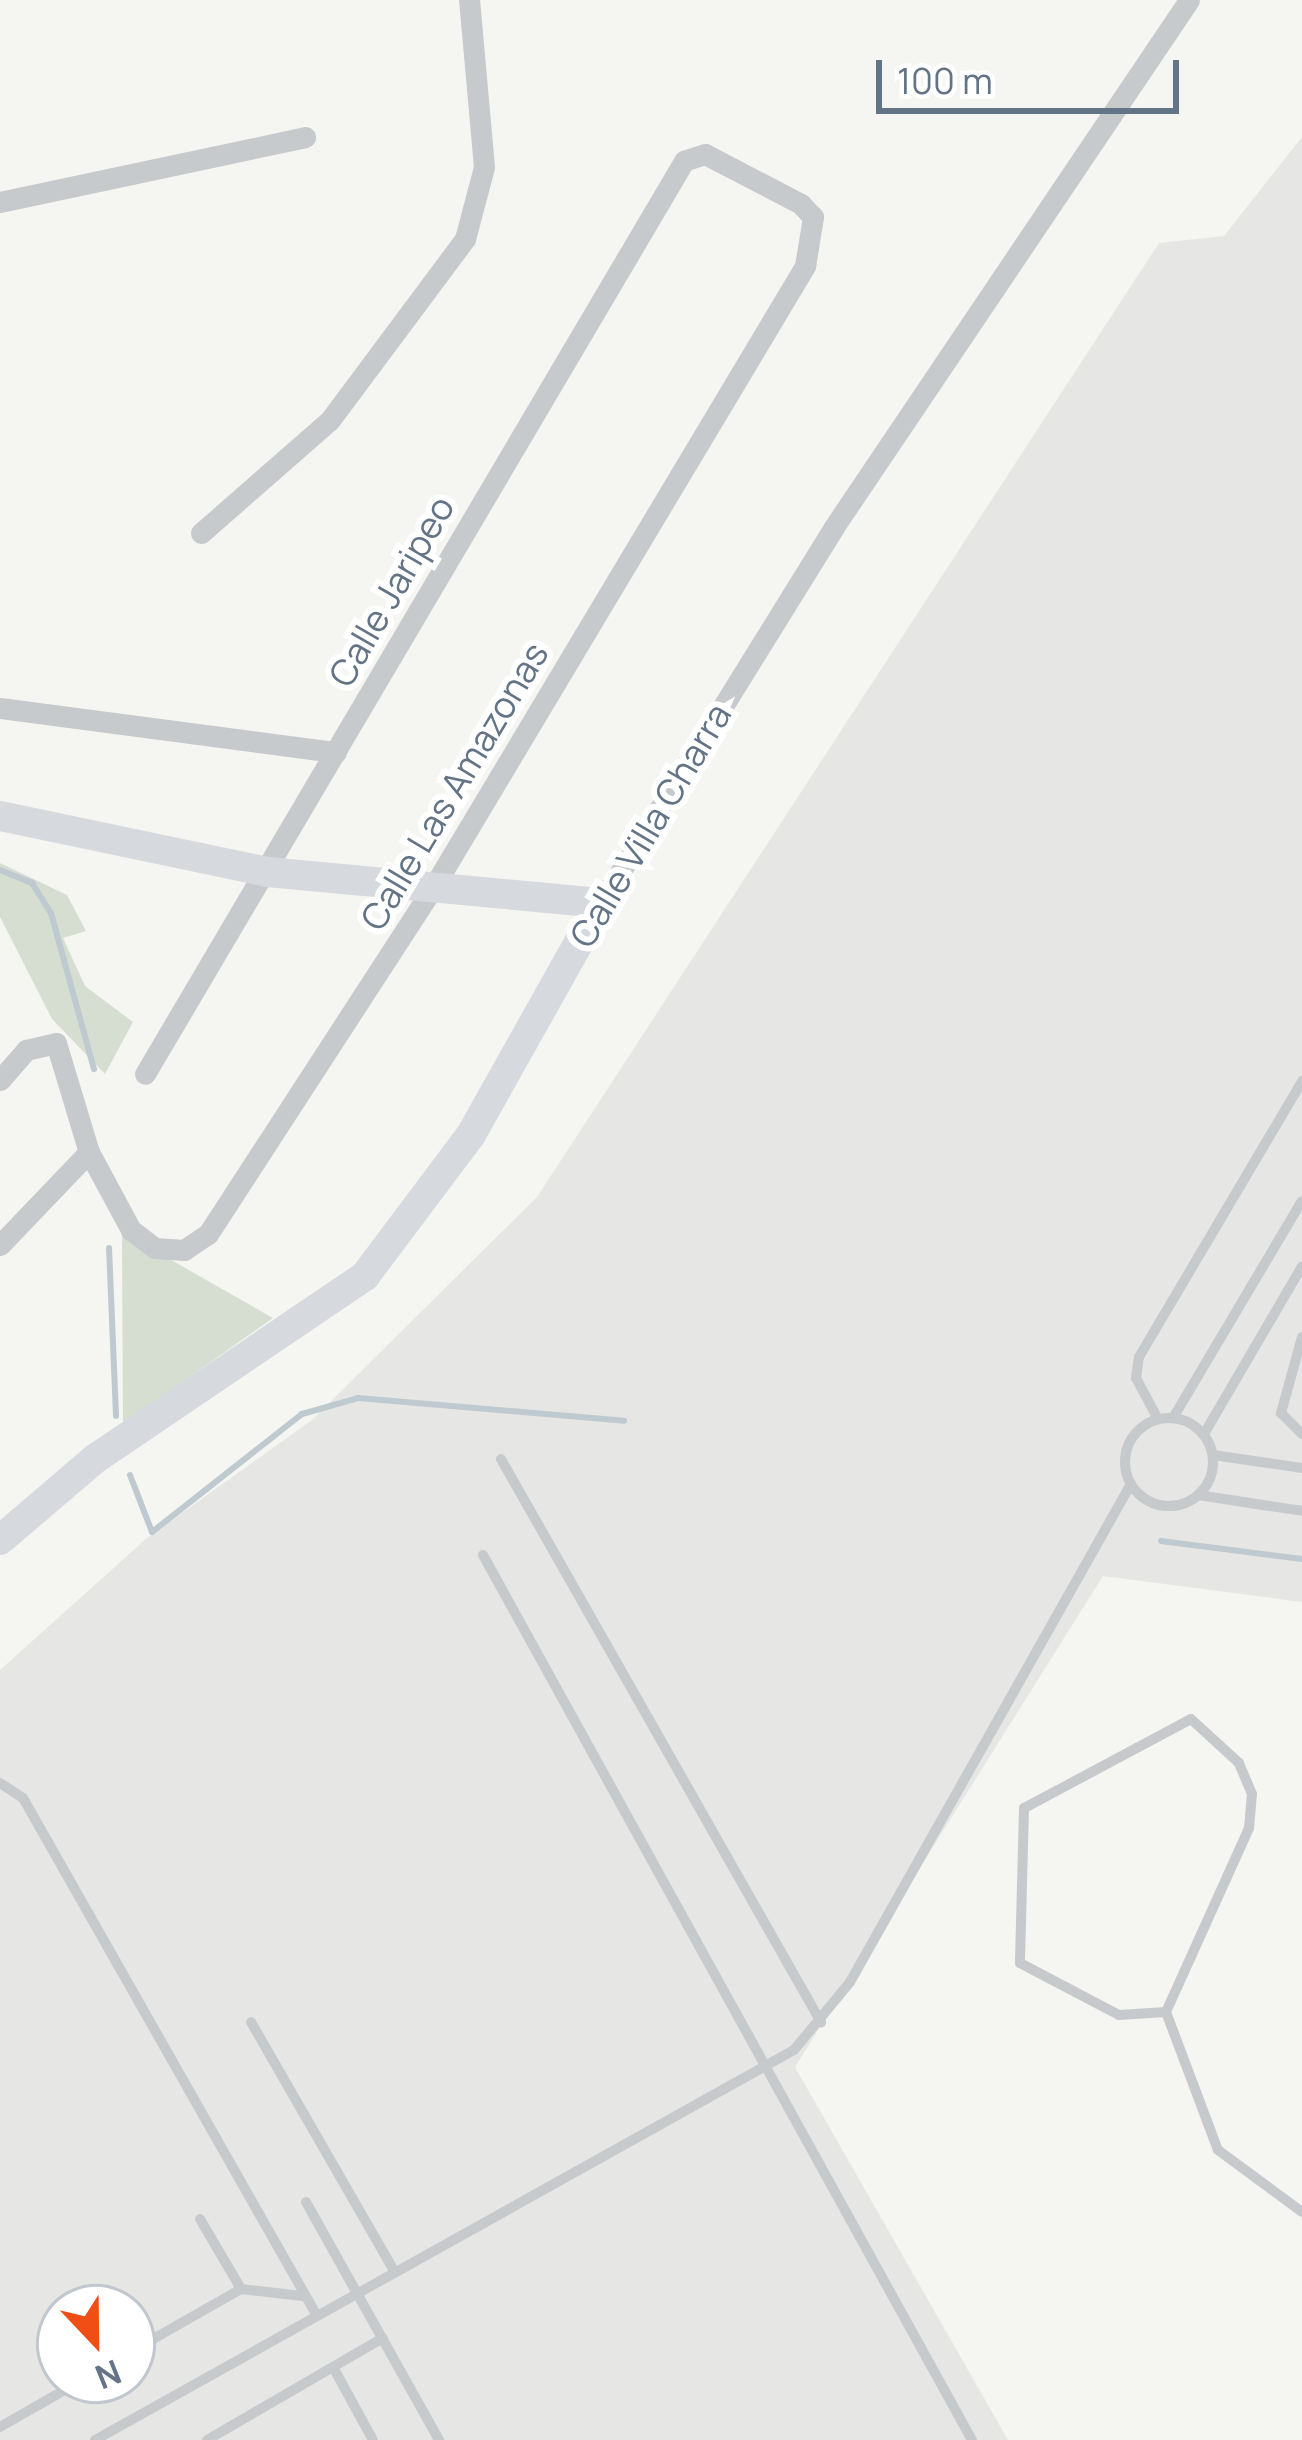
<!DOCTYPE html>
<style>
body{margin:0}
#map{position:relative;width:1302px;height:2440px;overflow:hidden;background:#f5f6f1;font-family:Manrope,sans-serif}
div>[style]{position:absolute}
.built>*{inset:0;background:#e6e7e5}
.green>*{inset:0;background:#d6ded2}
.stream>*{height:6px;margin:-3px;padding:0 3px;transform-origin:3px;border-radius:3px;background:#becacf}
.lane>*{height:10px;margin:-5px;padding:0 5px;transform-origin:5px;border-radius:5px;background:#c7cacd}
.lane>.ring{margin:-5px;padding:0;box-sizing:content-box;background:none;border:10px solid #c7cacd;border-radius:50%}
.street>*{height:21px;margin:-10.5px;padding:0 10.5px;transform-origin:10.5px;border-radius:10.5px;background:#c7cacd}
.secondary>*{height:30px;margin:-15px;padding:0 15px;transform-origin:15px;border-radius:15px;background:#d6dadf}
span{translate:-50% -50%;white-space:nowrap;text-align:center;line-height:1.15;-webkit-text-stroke:12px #fff;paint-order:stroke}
.street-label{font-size:36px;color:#627485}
.north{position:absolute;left:36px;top:2284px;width:120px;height:120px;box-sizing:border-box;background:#fff;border:3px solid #c0c7ce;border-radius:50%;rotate:158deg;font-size:33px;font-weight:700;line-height:48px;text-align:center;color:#627485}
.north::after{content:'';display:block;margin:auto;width:42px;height:54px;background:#f14e15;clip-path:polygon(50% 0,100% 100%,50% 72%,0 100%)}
.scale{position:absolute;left:876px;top:60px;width:303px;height:54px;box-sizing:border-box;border:6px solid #627485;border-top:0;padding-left:15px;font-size:36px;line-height:42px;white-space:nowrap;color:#627485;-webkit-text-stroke:9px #fff;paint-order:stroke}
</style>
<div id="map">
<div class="built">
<i style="clip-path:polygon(evenodd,1302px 137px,1302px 1602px,1103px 1576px,795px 2067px,1008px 2440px,0 2440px,0 1670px,147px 1538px,312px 1420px,537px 1197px,1159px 243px,1224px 236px,1302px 137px,60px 2308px,132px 2308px,132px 2380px,60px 2380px,60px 2308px)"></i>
</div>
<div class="green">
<i style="clip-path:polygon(0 863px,67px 895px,86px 931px,63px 938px,85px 986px,133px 1022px,105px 1074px,52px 1019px,0 917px)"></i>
<i style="clip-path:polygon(122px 1232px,273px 1318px,123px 1424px)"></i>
</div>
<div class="stream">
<i style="left:0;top:870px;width:35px;rotate:22deg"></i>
<i style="left:32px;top:883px;width:36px;rotate:58deg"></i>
<i style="left:51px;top:913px;width:162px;rotate:74.6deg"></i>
<i style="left:109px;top:1248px;width:168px;rotate:87.6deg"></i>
<i style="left:130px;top:1475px;width:61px;rotate:68.9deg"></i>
<i style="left:152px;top:1532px;width:191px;rotate:-38.2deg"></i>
<i style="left:302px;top:1414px;width:58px;rotate:-15.9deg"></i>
<i style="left:358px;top:1398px;width:267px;rotate:4.9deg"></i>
<i style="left:1161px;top:1541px;width:142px;rotate:7.3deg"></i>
</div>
<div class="lane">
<i style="left:1302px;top:1337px;width:79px;rotate:105.4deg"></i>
<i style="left:1281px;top:1413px;width:30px;rotate:45deg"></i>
<i style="left:1173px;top:1418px;width:252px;rotate:-59.3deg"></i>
<i class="ring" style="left:1125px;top:1418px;width:78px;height:78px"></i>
<i style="left:1158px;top:1419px;width:47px;rotate:-118.2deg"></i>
<i style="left:1136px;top:1378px;width:21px;rotate:-82deg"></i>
<i style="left:1139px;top:1357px;width:321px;rotate:-59.4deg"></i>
<i style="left:1204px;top:1434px;width:194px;rotate:-59.7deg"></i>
<i style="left:1213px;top:1455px;width:90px;rotate:8.3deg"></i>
<i style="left:501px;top:1459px;width:648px;rotate:60.39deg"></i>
<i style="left:1198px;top:1495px;width:105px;rotate:8.7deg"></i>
<i style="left:483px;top:1555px;width:1011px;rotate:61.08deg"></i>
<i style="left:0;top:1783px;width:27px;rotate:33deg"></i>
<i style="left:23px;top:1798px;width:593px;rotate:60.41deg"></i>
<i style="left:1166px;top:2012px;width:202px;rotate:-65.7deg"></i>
<i style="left:1249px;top:1828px;width:34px;rotate:-85deg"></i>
<i style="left:1252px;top:1794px;width:34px;rotate:-113deg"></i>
<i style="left:1239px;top:1763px;width:65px;rotate:-137.5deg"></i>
<i style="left:1191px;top:1719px;width:189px;rotate:151.9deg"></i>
<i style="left:1024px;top:1808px;width:155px;rotate:91.5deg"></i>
<i style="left:1020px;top:1963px;width:112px;rotate:27.7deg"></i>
<i style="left:1119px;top:2015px;width:47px;rotate:-3.7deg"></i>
<i style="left:1166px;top:2012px;width:147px;rotate:69.4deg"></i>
<i style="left:1218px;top:2150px;width:104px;rotate:36.4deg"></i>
<i style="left:251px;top:2022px;width:287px;rotate:60.1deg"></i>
<i style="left:306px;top:2202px;width:273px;rotate:60.8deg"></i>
<i style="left:200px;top:2219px;width:81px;rotate:59.6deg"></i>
<i style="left:132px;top:2351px;width:125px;rotate:-29.6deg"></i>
<i style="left:241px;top:2289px;width:62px;rotate:6.4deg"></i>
<i style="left:333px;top:2367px;width:83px;rotate:61.3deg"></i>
<i style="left:0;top:2427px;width:95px;rotate:-29.8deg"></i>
<i style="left:95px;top:2440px;width:800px;rotate:-29.16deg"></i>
<i style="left:794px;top:2050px;width:88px;rotate:-50.5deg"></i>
<i style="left:850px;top:1982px;width:572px;rotate:-60.57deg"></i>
<i style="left:207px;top:2440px;width:203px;rotate:-30.1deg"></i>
</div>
<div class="street">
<i style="left:0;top:202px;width:312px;rotate:-12deg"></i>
<i style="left:201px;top:533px;width:171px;rotate:-41.2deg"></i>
<i style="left:330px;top:420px;width:226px;rotate:-53.3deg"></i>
<i style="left:465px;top:239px;width:74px;rotate:-75.2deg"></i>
<i style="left:484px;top:167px;width:168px;rotate:-95.1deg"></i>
<i style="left:0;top:708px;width:339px;rotate:7.5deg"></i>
<i style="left:601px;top:903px;width:442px;rotate:-58.2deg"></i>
<i style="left:834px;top:527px;width:635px;rotate:-56.03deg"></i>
<i style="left:0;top:1080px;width:40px;rotate:-49deg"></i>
<i style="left:26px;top:1050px;width:31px;rotate:-13deg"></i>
<i style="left:56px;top:1043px;width:114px;rotate:73.2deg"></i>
<i style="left:89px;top:1152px;width:89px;rotate:61.7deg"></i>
<i style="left:131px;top:1230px;width:30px;rotate:37deg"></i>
<i style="left:155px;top:1248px;width:29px;rotate:4deg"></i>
<i style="left:184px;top:1250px;width:29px;rotate:-34deg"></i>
<i style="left:208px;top:1234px;width:415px;rotate:-57deg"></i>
<i style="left:434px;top:886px;width:723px;rotate:-59.1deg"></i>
<i style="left:805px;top:266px;width:50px;rotate:-80.7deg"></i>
<i style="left:813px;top:217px;width:18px;rotate:-133deg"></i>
<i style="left:801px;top:204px;width:108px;rotate:-152.5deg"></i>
<i style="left:705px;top:154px;width:22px;rotate:162deg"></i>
<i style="left:684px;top:161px;width:1060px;rotate:120.56deg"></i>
<i style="left:0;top:1245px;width:129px;rotate:-46.3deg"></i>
</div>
<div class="secondary">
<i style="left:0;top:816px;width:273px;rotate:11.8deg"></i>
<i style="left:267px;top:872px;width:335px;rotate:5.3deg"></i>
<i style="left:601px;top:903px;width:267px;rotate:119.3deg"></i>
<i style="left:470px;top:1136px;width:175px;rotate:126.9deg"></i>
<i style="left:365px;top:1276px;width:325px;rotate:145.9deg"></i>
<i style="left:96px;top:1458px;width:126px;rotate:139.5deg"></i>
</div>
<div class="street-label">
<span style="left:391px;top:591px;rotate:-60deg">Calle Jaripeo</span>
<span style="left:454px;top:786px;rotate:-59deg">Calle Las Amazonas</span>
<span style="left:650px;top:825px;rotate:-59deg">Calle Villa Charra</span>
</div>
<div class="north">N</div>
<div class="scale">100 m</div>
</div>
